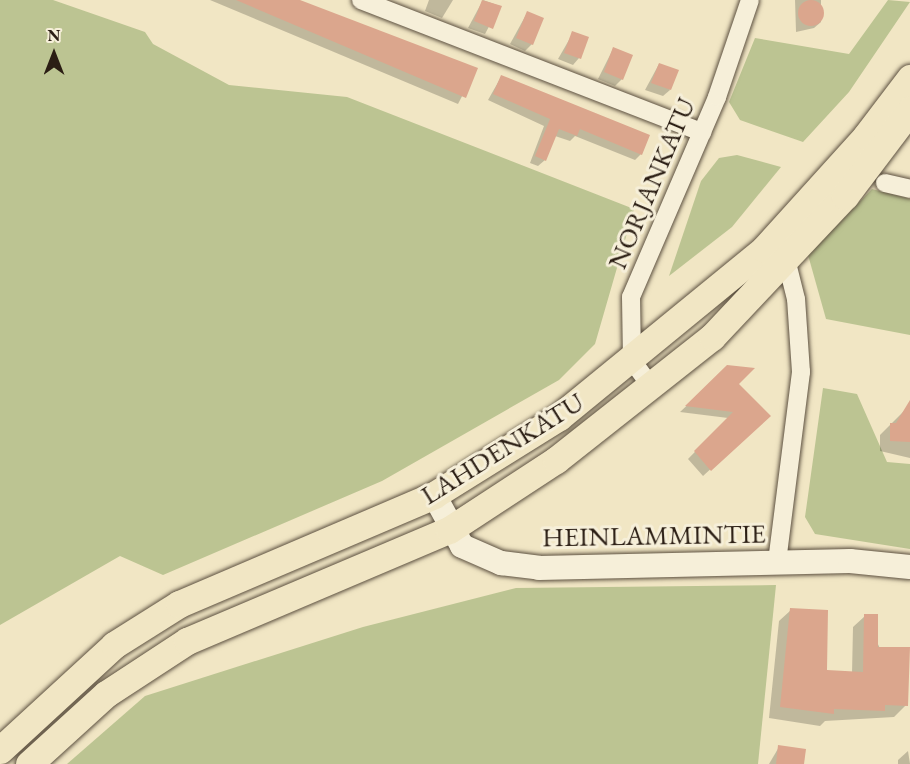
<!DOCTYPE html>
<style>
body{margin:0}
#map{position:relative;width:910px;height:764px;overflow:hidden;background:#f1e6c4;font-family:"EB Garamond",serif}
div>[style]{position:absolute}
.green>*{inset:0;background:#bcc492}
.shadow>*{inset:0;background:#0003}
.building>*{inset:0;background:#dba68d}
.round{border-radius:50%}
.roads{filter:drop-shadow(0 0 2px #5c5040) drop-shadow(0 0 2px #5c5040)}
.street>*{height:18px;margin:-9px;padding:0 9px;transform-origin:9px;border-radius:9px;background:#f6efd9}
.secondary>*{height:24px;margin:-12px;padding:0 12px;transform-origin:12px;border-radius:12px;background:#f6efd9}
.primary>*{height:27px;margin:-13.5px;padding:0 13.5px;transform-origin:13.5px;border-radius:13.5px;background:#f1e6c4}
span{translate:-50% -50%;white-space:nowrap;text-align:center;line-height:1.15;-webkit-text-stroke:6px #f6efd9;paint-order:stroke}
.street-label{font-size:27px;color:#2b1e14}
.north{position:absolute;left:24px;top:24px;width:60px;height:60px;-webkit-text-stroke:4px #f6efd9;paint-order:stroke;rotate:0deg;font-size:16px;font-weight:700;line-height:24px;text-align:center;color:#2b1e14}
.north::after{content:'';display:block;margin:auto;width:21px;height:27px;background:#2b1e14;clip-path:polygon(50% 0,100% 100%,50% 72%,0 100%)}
</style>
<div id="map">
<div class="green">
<div style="clip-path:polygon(0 0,53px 0,145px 32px,153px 44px,229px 85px,347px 97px,634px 209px,595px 344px,559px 380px,382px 481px,163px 575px,120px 556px,0 625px)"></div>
<div style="clip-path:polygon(888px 0,910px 2px,849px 92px,803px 142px,740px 120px,729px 102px,755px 38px,849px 54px)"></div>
<div style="clip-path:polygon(737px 155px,781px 167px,732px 227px,669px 276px,701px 181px,719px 158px)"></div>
<div style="clip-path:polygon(872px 189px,910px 199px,910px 335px,826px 319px,808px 255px)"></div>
<div style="clip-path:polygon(823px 388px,857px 394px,887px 462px,910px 464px,910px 549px,815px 534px,805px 517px)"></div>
<div style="clip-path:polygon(776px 585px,758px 764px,67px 764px,145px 696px,363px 627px,516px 588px)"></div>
</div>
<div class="shadow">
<div style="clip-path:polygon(210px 0,296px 0,476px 69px,458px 104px)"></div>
<div style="clip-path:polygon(429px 0,453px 0,442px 18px,425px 11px)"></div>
<div style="clip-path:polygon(483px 0,500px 6px,485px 34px,468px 28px)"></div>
<div style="clip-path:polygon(795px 0,821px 0,821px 22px,814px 28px,796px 32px)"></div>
<div style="clip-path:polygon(527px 13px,532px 44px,525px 51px,510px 44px)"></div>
<div style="clip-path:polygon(573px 33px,579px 58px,573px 65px,558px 59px)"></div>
<div style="clip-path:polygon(613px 49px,622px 79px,615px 86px,598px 79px)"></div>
<div style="clip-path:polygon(659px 64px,670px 90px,663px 96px,645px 90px)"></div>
<div style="clip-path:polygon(501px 77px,641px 154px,635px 160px,575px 136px,570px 141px,555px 136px,545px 160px,538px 166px,530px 163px,544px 126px,488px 100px)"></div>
<div style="clip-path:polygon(728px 367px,762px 422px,703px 476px,688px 459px,728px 418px,680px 412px)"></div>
<div style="clip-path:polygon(904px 411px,910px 414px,910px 458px,880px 451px,880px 435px)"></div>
<div style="clip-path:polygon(791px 610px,826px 672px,852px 673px,853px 627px,865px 616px,906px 705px,894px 717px,825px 721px,820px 726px,769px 718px,779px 621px)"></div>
<div style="clip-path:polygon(779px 747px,803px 764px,769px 764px)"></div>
<div style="clip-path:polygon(908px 751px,910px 764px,898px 764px,898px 760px)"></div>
</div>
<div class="building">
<div class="round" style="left:798px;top:0;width:26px;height:26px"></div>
<div style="clip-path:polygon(236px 0,300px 0,478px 68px,466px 98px)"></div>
<div style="clip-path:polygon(482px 0,502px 6px,493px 29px,474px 21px)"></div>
<div style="clip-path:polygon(527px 11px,544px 18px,533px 45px,516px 38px)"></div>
<div style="clip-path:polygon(572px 31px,589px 37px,581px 59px,564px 53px)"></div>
<div style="clip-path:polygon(613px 47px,633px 55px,623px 80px,604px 72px)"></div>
<div style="clip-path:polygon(659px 63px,679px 70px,671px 90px,651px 83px)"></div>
<div style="clip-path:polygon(501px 75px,650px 135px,642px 155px,580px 129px,577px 136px,559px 129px,546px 161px,535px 156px,550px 119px,493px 94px)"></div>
<div style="clip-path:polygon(727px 365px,755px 368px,739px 384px,771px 416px,711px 471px,694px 451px,733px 412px,685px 406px)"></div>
<div style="clip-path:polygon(910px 400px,910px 442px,890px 441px,890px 423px,896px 423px)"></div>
<div style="clip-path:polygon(790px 608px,828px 610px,827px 670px,863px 672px,864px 614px,878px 614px,878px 647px,910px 647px,908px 706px,885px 705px,885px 711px,834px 709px,834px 714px,780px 707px)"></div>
<div style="clip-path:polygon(778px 745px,806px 749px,804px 764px,776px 764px)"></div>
</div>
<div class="roads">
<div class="street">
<div style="left:361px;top:0;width:366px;rotate:21.2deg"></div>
<div style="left:885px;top:183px;width:26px;rotate:13deg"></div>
<div style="left:650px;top:385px;width:31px;rotate:-126deg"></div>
<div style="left:632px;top:360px;width:63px;rotate:-90.9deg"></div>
<div style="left:631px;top:297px;width:218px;rotate:-66.7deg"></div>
<div style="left:717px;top:97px;width:102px;rotate:-71.2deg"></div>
<div style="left:777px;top:562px;width:192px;rotate:-82.8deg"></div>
<div style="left:801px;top:372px;width:73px;rotate:-93.9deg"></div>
<div style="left:796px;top:299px;width:37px;rotate:-104deg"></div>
</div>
<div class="secondary">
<div style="left:434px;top:495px;width:58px;rotate:61.2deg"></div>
<div style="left:462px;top:546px;width:43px;rotate:23.6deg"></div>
<div style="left:501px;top:563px;width:38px;rotate:7deg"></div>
<div style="left:539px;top:568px;width:311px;rotate:-1.3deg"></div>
<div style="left:850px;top:561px;width:60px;rotate:5.7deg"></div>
</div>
<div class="primary">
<div style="left:0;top:750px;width:155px;rotate:-42.6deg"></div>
<div style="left:114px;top:645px;width:77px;rotate:-32.2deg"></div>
<div style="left:179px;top:604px;width:277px;rotate:-23.1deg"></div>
<div style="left:434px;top:495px;width:147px;rotate:-32deg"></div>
<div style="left:559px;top:417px;width:265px;rotate:-39.3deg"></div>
<div style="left:764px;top:249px;width:152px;rotate:-47.9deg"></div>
<div style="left:866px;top:136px;width:73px;rotate:-52.8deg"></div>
<div style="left:29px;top:764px;width:104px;rotate:-42.3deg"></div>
<div style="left:106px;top:694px;width:97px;rotate:-33.2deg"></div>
<div style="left:187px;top:641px;width:285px;rotate:-23deg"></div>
<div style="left:449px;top:530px;width:128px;rotate:-33.2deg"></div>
<div style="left:556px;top:460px;width:199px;rotate:-38.3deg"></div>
<div style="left:712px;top:337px;width:194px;rotate:-46.7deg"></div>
<div style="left:845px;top:196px;width:108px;rotate:-52.9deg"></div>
</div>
</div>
<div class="street-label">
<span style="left:651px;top:183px;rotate:-67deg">NORJANKATU</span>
<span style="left:502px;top:448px;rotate:-32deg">LAHDENKATU</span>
<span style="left:654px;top:535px;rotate:-1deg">HEINLAMMINTIE</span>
</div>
<div class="north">N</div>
</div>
